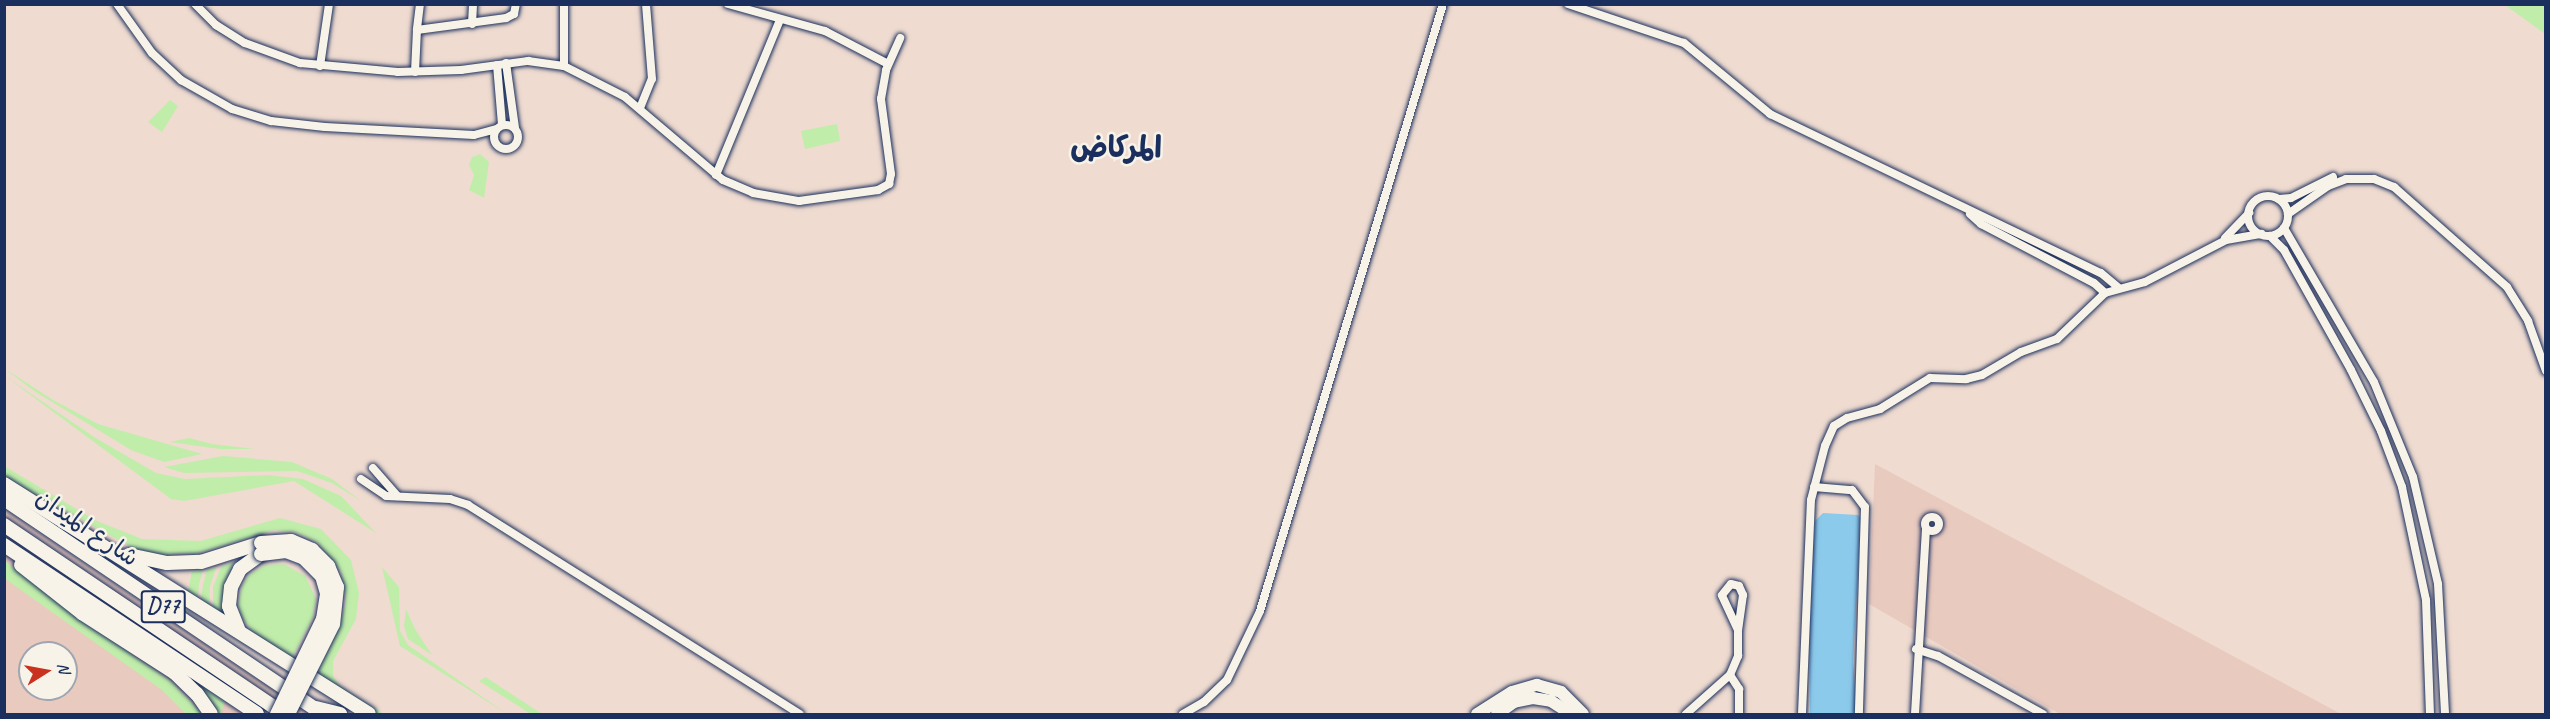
<!DOCTYPE html>
<meta charset="utf-8">
<style>
body{margin:0}
#map{position:relative;width:2550px;height:719px;overflow:hidden;background:#efdbd0;font-family:Caveat,"Playpen Sans Arabic",sans-serif}
div>[style]{position:absolute}
.built>*{inset:0;background:#e9cabf}
.green>*{inset:0;background:#c1edaa}
.water>*{inset:0;background:#8ccaec}
.roads{filter:drop-shadow(0 0 2px #1b2f5e) drop-shadow(0 0 2px #1b2f5e)}
.street>*{height:8px;margin:-4px;padding:0 4px;transform-origin:4px;border-radius:4px;background:#f7f3e8}
.street>.ring{margin:-4px;padding:0;box-sizing:content-box;background:none;border:8px solid #f7f3e8;border-radius:50%}
.secondary>*{height:12px;margin:-6px;padding:0 6px;transform-origin:6px;border-radius:6px;background:#f7f3e8}
.primary>*{height:14px;margin:-7px;padding:0 7px;transform-origin:7px;border-radius:7px;background:#f7f3e8}
.bridges{filter:drop-shadow(0 0 2px #1b2f5e) drop-shadow(0 0 2px #1b2f5e)}
.primary-bridge>*{height:14px;margin:-7px;padding:0 7px;transform-origin:7px;border-radius:7px;background:#f7f3e8}
span{translate:-50% -50%;white-space:nowrap;text-align:center;line-height:1.15;-webkit-text-stroke:5px #f7f3e8;paint-order:stroke}
.shield-label span{padding:2px 4px;background:#f7f3e8;border:2px solid;border-radius:4px;-webkit-text-stroke-width:0}
.shield-label{font-size:22px;color:#1b2f5e;font-weight:700}
.street-label{font-size:24px;color:#1b2f5e}
.district-label{font-size:30px;color:#1b2f5e;font-weight:700}
.frame{position:absolute;inset:0;border:6px solid #1b2f5e;pointer-events:none}
.north{position:absolute;left:18px;top:641px;width:60px;height:60px;box-sizing:border-box;background:#f7f3e8;border:2px solid #9fa5b1;border-radius:50%;rotate:79deg;font-size:16px;font-weight:700;line-height:24px;text-align:center;color:#1b2f5e}
.north::after{content:'';display:block;margin:auto;width:21px;height:27px;background:#c8321e;clip-path:polygon(50% 0,100% 100%,50% 72%,0 100%)}
</style>
<div id="map">
<div class="built">
<div style="clip-path:polygon(1875px 464px,2341px 714px,2060px 714px,1869px 604px)"></div>
<div style="clip-path:polygon(evenodd,4px 509px,249px 674px,310px 714px,5px 714px,4px 509px,30px 653px,66px 653px,66px 689px,30px 689px,30px 653px)"></div>
</div>
<div class="green">
<div style="clip-path:polygon(2505px 5px,2545px 5px,2545px 34px,2537px 28px)"></div>
<div style="clip-path:polygon(170px 100px,178px 106px,162px 132px,148px 122px)"></div>
<div style="clip-path:polygon(837px 124px,840px 141px,805px 149px,801px 131px)"></div>
<div style="clip-path:polygon(480px 154px,489px 162px,484px 198px,469px 190px,474px 175px,469px 165px,472px 157px)"></div>
<div style="clip-path:polygon(4px 368px,53px 400px,98px 424px,202px 454px,164px 462px,131px 450px,34px 391px)"></div>
<div style="clip-path:polygon(5px 376px,94px 437px,156px 473px,185px 479px,268px 475px,303px 479px,341px 496px,376px 533px,294px 481px,184px 501px,171px 499px)"></div>
<div style="clip-path:polygon(189px 438px,212px 444px,255px 449px,220px 449px,170px 442px)"></div>
<div style="clip-path:polygon(223px 456px,292px 462px,332px 479px,361px 501px,332px 483px,297px 471px,184px 473px,164px 467px)"></div>
<div style="clip-path:polygon(4px 466px,97px 521px,142px 539px,201px 541px,280px 518px,321px 529px,351px 560px,359px 593px,356px 619px,333px 661px,333px 676px,341px 687px,384px 714px,376px 714px,316px 677px,340px 624px,346px 602px,341px 572px,318px 543px,298px 533px,275px 530px,199px 553px,164px 555px,135px 549px,18px 485px,5px 476px)"></div>
<div style="clip-path:polygon(4px 560px,78px 618px,172px 682px,202px 714px,186px 714px,162px 690px,11px 583px,5px 578px)"></div>
<div style="clip-path:polygon(234px 562px,223px 587px,223px 615px,213px 608px,213px 587px,221px 567px)"></div>
<div style="clip-path:polygon(284px 564px,305px 576px,316px 598px,313px 617px,292px 658px,252px 632px,241px 616px,238px 604px,242px 586px,249px 575px,265px 565px)"></div>
<div style="clip-path:polygon(382px 567px,399px 587px,400px 631px,408px 645px,507px 714px,400px 646px)"></div>
<div style="clip-path:polygon(216px 568px,210px 586px,209px 606px,201px 600px,203px 585px,207px 569px)"></div>
<div style="clip-path:polygon(203px 570px,199px 584px,198px 598px,188px 591px,192px 571px)"></div>
<div style="clip-path:polygon(406px 609px,415px 629px,432px 655px,408px 639px,404px 626px)"></div>
<div style="clip-path:polygon(486px 677px,487px 678px,542px 714px,531px 714px,479px 681px)"></div>
<div style="clip-path:polygon(192px 679px,225px 701px,221px 714px,217px 714px)"></div>
</div>
<div class="water">
<div style="clip-path:polygon(1823px 513px,1858px 515px,1861px 518px,1853px 662px,1857px 714px,1810px 714px,1809px 605px,1815px 521px)"></div>
</div>
<div class="roads">
<div class="street">
<div style="left:117px;top:4px;width:60px;rotate:54.5deg"></div>
<div style="left:152px;top:53px;width:40px;rotate:43deg"></div>
<div style="left:181px;top:80px;width:59px;rotate:29.6deg"></div>
<div style="left:232px;top:109px;width:41px;rotate:17.1deg"></div>
<div style="left:271px;top:121px;width:54px;rotate:6.3deg"></div>
<div style="left:325px;top:127px;width:149px;rotate:3.1deg"></div>
<div style="left:474px;top:135px;width:23px;rotate:-15deg"></div>
<div style="left:195px;top:4px;width:30px;rotate:45deg"></div>
<div style="left:216px;top:25px;width:34px;rotate:32deg"></div>
<div style="left:245px;top:43px;width:59px;rotate:20deg"></div>
<div style="left:300px;top:63px;width:98px;rotate:5.2deg"></div>
<div style="left:398px;top:72px;width:63px;rotate:-1.8deg"></div>
<div style="left:461px;top:70px;width:68px;rotate:-7.7deg"></div>
<div style="left:528px;top:61px;width:36px;rotate:8deg"></div>
<div style="left:564px;top:66px;width:68px;rotate:26.9deg"></div>
<div style="left:625px;top:97px;width:128px;rotate:40.3deg"></div>
<div style="left:723px;top:180px;width:33px;rotate:23deg"></div>
<div style="left:753px;top:193px;width:47px;rotate:9.9deg"></div>
<div style="left:799px;top:201px;width:80px;rotate:-7.9deg"></div>
<div style="left:878px;top:190px;width:13px;rotate:-29deg"></div>
<div style="left:889px;top:184px;width:10px;rotate:-79deg"></div>
<div style="left:891px;top:174px;width:76px;rotate:-97.6deg"></div>
<div style="left:881px;top:99px;width:29px;rotate:-80deg"></div>
<div style="left:886px;top:70px;width:35px;rotate:-66deg"></div>
<div style="left:420px;top:4px;width:26px;rotate:97deg"></div>
<div style="left:417px;top:30px;width:90px;rotate:-7.7deg"></div>
<div style="left:506px;top:18px;width:9px;rotate:-27deg"></div>
<div style="left:514px;top:14px;width:10px;rotate:-79deg"></div>
<div style="left:564px;top:4px;width:62px;rotate:90deg"></div>
<div style="left:728px;top:4px;width:101px;rotate:15.6deg"></div>
<div style="left:825px;top:31px;width:71px;rotate:27.6deg"></div>
<div style="left:1568px;top:4px;width:122px;rotate:18.6deg"></div>
<div style="left:1684px;top:43px;width:112px;rotate:39.5deg"></div>
<div style="left:1770px;top:114px;width:367px;rotate:25.7deg"></div>
<div style="left:2101px;top:273px;width:23px;rotate:40deg"></div>
<div style="left:472px;top:24px;width:20px;rotate:-87deg"></div>
<div style="left:506px;top:63px;width:66px;rotate:82.1deg"></div>
<div style="left:497px;top:65px;width:60px;rotate:85.2deg"></div>
<div style="left:320px;top:66px;width:63px;rotate:-81.7deg"></div>
<div style="left:415px;top:72px;width:42px;rotate:-87.3deg"></div>
<div style="left:640px;top:108px;width:31px;rotate:-68deg"></div>
<div style="left:652px;top:79px;width:75px;rotate:-94.6deg"></div>
<div class="ring" style="left:494px;top:125px;width:16px;height:16px"></div>
<div style="left:716px;top:175px;width:168px;rotate:-67.6deg"></div>
<div class="ring" style="left:2248px;top:196px;width:32px;height:32px"></div>
<div style="left:2279px;top:199px;width:12px;rotate:-5deg"></div>
<div style="left:2291px;top:198px;width:47px;rotate:-26.6deg"></div>
<div style="left:1970px;top:214px;width:15px;rotate:42deg"></div>
<div style="left:1981px;top:224px;width:127px;rotate:27.6deg"></div>
<div style="left:2094px;top:283px;width:15px;rotate:42deg"></div>
<div style="left:2288px;top:214px;width:49px;rotate:-35deg"></div>
<div style="left:2328px;top:186px;width:19px;rotate:-21deg"></div>
<div style="left:2346px;top:179px;width:28px"></div>
<div style="left:2374px;top:179px;width:22px;rotate:22deg"></div>
<div style="left:2394px;top:187px;width:151px;rotate:41.5deg"></div>
<div style="left:2507px;top:287px;width:40px;rotate:58deg"></div>
<div style="left:2528px;top:321px;width:53px;rotate:70.2deg"></div>
<div style="left:2284px;top:228px;width:178px;rotate:59.7deg"></div>
<div style="left:2374px;top:382px;width:103px;rotate:67.7deg"></div>
<div style="left:2413px;top:477px;width:110px;rotate:76.8deg"></div>
<div style="left:2438px;top:584px;width:130px;rotate:86.9deg"></div>
<div style="left:2270px;top:236px;width:20px;rotate:45deg"></div>
<div style="left:2284px;top:250px;width:137px;rotate:60.8deg"></div>
<div style="left:2351px;top:370px;width:68px;rotate:63.8deg"></div>
<div style="left:2381px;top:431px;width:60px;rotate:69.4deg"></div>
<div style="left:2402px;top:487px;width:116px;rotate:78deg"></div>
<div style="left:2426px;top:600px;width:114px;rotate:88deg"></div>
<div style="left:2225px;top:238px;width:35px;rotate:-46deg"></div>
<div style="left:373px;top:468px;width:37px;rotate:49deg"></div>
<div style="left:361px;top:479px;width:30px;rotate:34deg"></div>
<div style="left:386px;top:496px;width:64px;rotate:2.7deg"></div>
<div style="left:450px;top:499px;width:19px;rotate:18deg"></div>
<div style="left:468px;top:505px;width:392px;rotate:32.2deg"></div>
<div style="left:1814px;top:487px;width:38px;rotate:5deg"></div>
<div style="left:1852px;top:490px;width:21px;rotate:53deg"></div>
<div style="left:1865px;top:507px;width:207px;rotate:91.7deg"></div>
<div class="ring" style="left:1925px;top:517px;width:6px;height:6px"></div>
<div style="left:1731px;top:584px;width:8px;rotate:14deg"></div>
<div style="left:1739px;top:586px;width:10px;rotate:66deg"></div>
<div style="left:1743px;top:595px;width:35px;rotate:98deg"></div>
<div style="left:1738px;top:630px;width:38px;rotate:-115deg"></div>
<div style="left:1722px;top:595px;width:14px;rotate:-51deg"></div>
<div style="left:1916px;top:649px;width:23px;rotate:18deg"></div>
<div style="left:1938px;top:656px;width:120px;rotate:28.9deg"></div>
<div style="left:1730px;top:675px;width:17px;rotate:57deg"></div>
<div style="left:1739px;top:689px;width:25px;rotate:90deg"></div>
<div style="left:1183px;top:714px;width:24px;rotate:-30deg"></div>
<div style="left:1204px;top:702px;width:32px;rotate:-44deg"></div>
<div style="left:1227px;top:680px;width:76px;rotate:-64.4deg"></div>
<div style="left:1260px;top:611px;width:634px;rotate:-73.22deg"></div>
<div style="left:1686px;top:714px;width:59px;rotate:-41.6deg"></div>
<div style="left:1730px;top:675px;width:21px;rotate:-67deg"></div>
<div style="left:1738px;top:656px;width:26px;rotate:-90deg"></div>
<div style="left:1802px;top:714px;width:214px;rotate:-87.6deg"></div>
<div style="left:1811px;top:500px;width:56px;rotate:-75.5deg"></div>
<div style="left:1825px;top:446px;width:22px;rotate:-66deg"></div>
<div style="left:1834px;top:426px;width:15px;rotate:-32deg"></div>
<div style="left:1847px;top:418px;width:34px;rotate:-15deg"></div>
<div style="left:1880px;top:409px;width:59px;rotate:-31.8deg"></div>
<div style="left:1930px;top:378px;width:36px;rotate:2deg"></div>
<div style="left:1966px;top:379px;width:16px;rotate:-14deg"></div>
<div style="left:1982px;top:375px;width:45px;rotate:-30.5deg"></div>
<div style="left:2021px;top:352px;width:38px;rotate:-20deg"></div>
<div style="left:2057px;top:339px;width:66px;rotate:-43.8deg"></div>
<div style="left:2105px;top:293px;width:41px;rotate:-15.4deg"></div>
<div style="left:2145px;top:282px;width:91px;rotate:-27.4deg"></div>
<div style="left:2226px;top:240px;width:36px;rotate:-10deg"></div>
<div style="left:1915px;top:714px;width:185px;rotate:-86.6deg"></div>
</div>
<div class="secondary">
<div style="left:1477px;top:714px;width:41px;rotate:-32.2deg"></div>
<div style="left:1512px;top:692px;width:26px;rotate:-16deg"></div>
<div style="left:1537px;top:685px;width:25px;rotate:16deg"></div>
<div style="left:1561px;top:692px;width:31px;rotate:45deg"></div>
<div style="left:1497px;top:714px;width:21px;rotate:-35deg"></div>
<div style="left:1514px;top:702px;width:19px;rotate:-12deg"></div>
<div style="left:1533px;top:698px;width:18px;rotate:9deg"></div>
<div style="left:1551px;top:701px;width:24px;rotate:33deg"></div>
</div>
<div class="primary">
<div style="left:4px;top:484px;width:431px;rotate:32.2deg"></div>
<div style="left:4px;top:499px;width:385px;rotate:34deg"></div>
<div style="left:4px;top:525px;width:338px;rotate:34deg"></div>
<div style="left:4px;top:545px;width:304px;rotate:33.7deg"></div>
<div style="left:129px;top:555px;width:39px;rotate:12deg"></div>
<div style="left:167px;top:563px;width:34px;rotate:-2deg"></div>
<div style="left:201px;top:562px;width:63px;rotate:-17.6deg"></div>
<div style="left:21px;top:565px;width:78px;rotate:38.2deg"></div>
<div style="left:82px;top:613px;width:111px;rotate:32.8deg"></div>
<div style="left:175px;top:673px;width:30px;rotate:44deg"></div>
<div style="left:197px;top:694px;width:24px;rotate:55deg"></div>
<div style="left:239px;top:631px;width:27px;rotate:-112deg"></div>
<div style="left:229px;top:606px;width:19px;rotate:-84deg"></div>
<div style="left:231px;top:587px;width:20px;rotate:-63deg"></div>
<div style="left:240px;top:569px;width:26px;rotate:-36deg"></div>
<div style="left:316px;top:708px;width:25px;rotate:14deg"></div>
</div>
</div>
<div class="bridges">
<div class="primary-bridge">
<div style="left:261px;top:543px;width:30px;rotate:-4deg"></div>
<div style="left:291px;top:541px;width:23px;rotate:23deg"></div>
<div style="left:312px;top:550px;width:23px;rotate:45deg"></div>
<div style="left:328px;top:566px;width:23px;rotate:67deg"></div>
<div style="left:337px;top:587px;width:37px;rotate:96deg"></div>
<div style="left:333px;top:624px;width:101px;rotate:116.6deg"></div>
<div style="left:261px;top:554px;width:25px;rotate:-7deg"></div>
<div style="left:286px;top:551px;width:19px;rotate:21deg"></div>
<div style="left:304px;top:558px;width:25px;rotate:45deg"></div>
<div style="left:322px;top:576px;width:19px;rotate:74deg"></div>
<div style="left:327px;top:594px;width:25px;rotate:99deg"></div>
<div style="left:323px;top:619px;width:106px;rotate:115.8deg"></div>
</div>
</div>
<div class="shield-label">
<span style="left:163px;top:607px">D77</span>
</div>
<div class="street-label">
<span style="left:87px;top:528px;rotate:34deg">شارع الميدان</span>
</div>
<div class="district-label">
<span style="left:1116px;top:147px">المركاض</span>
</div>
<div class="frame"></div>
<div class="north">N</div>
</div>
